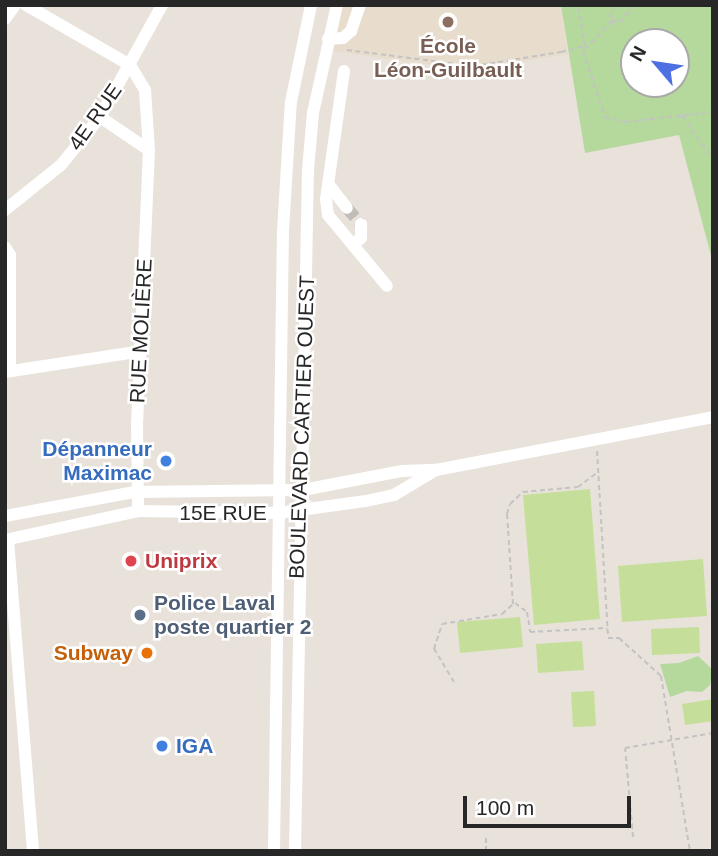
<!DOCTYPE html>
<meta charset="utf-8">
<style>
body{margin:0}
#map{position:relative;width:718px;height:856px;overflow:hidden;background:#e8e2db;font-family:Helvetica,sans-serif}
div>[style]{position:absolute}
.education>*{inset:0;background:#e8ddcc}
.green>*{inset:0;background:#b5d99d}
.pitch>*{inset:0;background:#c5df9a}
.minor-tunnel>*{height:12px;margin-top:-6px;transform-origin:0;background:repeating-linear-gradient(90deg,#c1bdb7 0 12px,transparent 0 18px)}
.path>*{height:2px;margin-top:-1px;transform-origin:0;background:repeating-linear-gradient(90deg,#c3c3c3 0 5px,transparent 0 8.5px)}
.minor>*{height:12px;margin:-6px;padding:0 6px;transform-origin:6px;border-radius:6px;background:#fff}
.dots>*{width:19px;height:19px;translate:-50% -50%;box-sizing:border-box;border:4px solid #fff;border-radius:50%}
span{translate:-50% -50%;white-space:nowrap;text-align:center;line-height:1.15;-webkit-text-stroke:5px #fff;paint-order:stroke}
.education-label{font-size:21px;color:#785e54;font-weight:700}
.street-label{font-size:21px;color:#272727}
.shop-label{font-size:21px;color:#366cbe;font-weight:700}
.right{translate:-100% -50%;text-align:right}
.left{translate:0 -50%;text-align:left}
.health-label{font-size:21px;color:#be3a42;font-weight:700}
.service-label{font-size:21px;color:#4e5e75;font-weight:700}
.food-label{font-size:21px;color:#c56008;font-weight:700}
.frame{position:absolute;inset:0;border:7px solid #272727;pointer-events:none}
.north{position:absolute;left:620px;top:28px;width:70px;height:70px;box-sizing:border-box;background:#fff;border:2px solid #a9a9a9;border-radius:50%;rotate:299deg;font-size:19px;font-weight:700;line-height:28px;text-align:center;color:#272727}
.north::after{content:'';display:block;margin:auto;width:24px;height:32px;background:#4d71e2;clip-path:polygon(50% 0,100% 100%,50% 72%,0 100%)}
.scale{position:absolute;left:463px;top:796px;width:168px;height:32px;box-sizing:border-box;border:4px solid #272727;border-top:0;padding-left:9px;font-size:21px;line-height:24px;white-space:nowrap;color:#272727;-webkit-text-stroke:5px #fff;paint-order:stroke}
</style>
<div id="map">
<div class="education">
<div style="clip-path:polygon(337px 5px,561px 5px,568px 54px,472px 70px,324px 50px)"></div>
</div>
<div class="green">
<div style="clip-path:polygon(evenodd,561px 5px,713px 5px,713px 263px,679px 135px,585px 153px,561px 5px,634px 42px,676px 42px,676px 84px,634px 84px,634px 42px)"></div>
<div style="clip-path:polygon(698px 656px,713px 670px,710px 685px,702px 692px,687px 691px,670px 697px,660px 664px,679px 663px)"></div>
</div>
<div class="pitch">
<div style="clip-path:polygon(590px 489px,600px 619px,534px 625px,523px 495px)"></div>
<div style="clip-path:polygon(703px 559px,707px 616px,622px 622px,618px 566px)"></div>
<div style="clip-path:polygon(520px 617px,523px 647px,460px 653px,457px 622px)"></div>
<div style="clip-path:polygon(699px 627px,700px 653px,652px 655px,651px 629px)"></div>
<div style="clip-path:polygon(582px 641px,584px 670px,538px 673px,536px 644px)"></div>
<div style="clip-path:polygon(594px 691px,596px 726px,573px 727px,571px 692px)"></div>
<div style="clip-path:polygon(713px 699px,713px 721px,685px 725px,682px 704px)"></div>
</div>
<div class="minor-tunnel">
<div style="left:347px;top:208px;width:21px;rotate:49deg"></div>
</div>
<div class="path">
<div style="left:616px;top:5px;width:10px;rotate:119deg"></div>
<div style="left:611px;top:14px;width:7px;rotate:82deg"></div>
<div style="left:612px;top:21px;width:8px;rotate:7deg"></div>
<div style="left:620px;top:22px;width:23px;rotate:-49deg"></div>
<div style="left:612px;top:21px;width:42px;rotate:134deg"></div>
<div style="left:583px;top:51px;width:70px;rotate:71.6deg"></div>
<div style="left:605px;top:117px;width:21px;rotate:14deg"></div>
<div style="left:625px;top:122px;width:89px;rotate:-6.5deg"></div>
<div style="left:347px;top:50px;width:127px;rotate:7.2deg"></div>
<div style="left:473px;top:66px;width:89px;rotate:-9deg"></div>
<div style="left:561px;top:52px;width:25px;rotate:-14deg"></div>
<div style="left:585px;top:46px;width:42px;rotate:-99.7deg"></div>
<div style="left:682px;top:116px;width:53px;rotate:54.2deg"></div>
<div style="left:597px;top:451px;width:187px;rotate:86.6deg"></div>
<div style="left:608px;top:638px;width:11px"></div>
<div style="left:619px;top:638px;width:57px;rotate:42.1deg"></div>
<div style="left:661px;top:676px;width:177px;rotate:80.6deg"></div>
<div style="left:515px;top:603px;width:15px;rotate:37deg"></div>
<div style="left:527px;top:612px;width:20px;rotate:81deg"></div>
<div style="left:530px;top:632px;width:77px;rotate:-3deg"></div>
<div style="left:454px;top:682px;width:39px;rotate:-121deg"></div>
<div style="left:434px;top:649px;width:26px;rotate:-72deg"></div>
<div style="left:442px;top:624px;width:61px;rotate:-9.5deg"></div>
<div style="left:502px;top:614px;width:15px;rotate:-42deg"></div>
<div style="left:513px;top:604px;width:90px;rotate:-93.8deg"></div>
<div style="left:507px;top:514px;width:10px;rotate:-73deg"></div>
<div style="left:510px;top:504px;width:18px;rotate:-43deg"></div>
<div style="left:523px;top:492px;width:55px;rotate:-5.2deg"></div>
<div style="left:578px;top:487px;width:25px;rotate:-37deg"></div>
<div style="left:633px;top:837px;width:89px;rotate:-95.1deg"></div>
<div style="left:625px;top:748px;width:89px;rotate:-9.7deg"></div>
<div style="left:486px;top:838px;width:13px;rotate:90deg"></div>
</div>
<div class="minor">
<div style="left:26px;top:5px;width:120px;rotate:30deg"></div>
<div style="left:130px;top:65px;width:29px;rotate:59deg"></div>
<div style="left:145px;top:90px;width:60px;rotate:86.2deg"></div>
<div style="left:149px;top:150px;width:273px;rotate:92.5deg"></div>
<div style="left:137px;top:423px;width:88px;rotate:89.3deg"></div>
<div style="left:5px;top:19px;width:17px;rotate:-54deg"></div>
<div style="left:328px;top:39px;width:15px;rotate:-4deg"></div>
<div style="left:343px;top:38px;width:11px;rotate:-41deg"></div>
<div style="left:351px;top:31px;width:28px;rotate:-71deg"></div>
<div style="left:344px;top:71px;width:129px;rotate:98deg"></div>
<div style="left:326px;top:199px;width:16px;rotate:83deg"></div>
<div style="left:328px;top:215px;width:92px;rotate:50.3deg"></div>
<div style="left:100px;top:117px;width:59px;rotate:34deg"></div>
<div style="left:329px;top:185px;width:29px;rotate:52deg"></div>
<div style="left:5px;top:210px;width:72px;rotate:-38.8deg"></div>
<div style="left:61px;top:165px;width:62px;rotate:-50.9deg"></div>
<div style="left:100px;top:117px;width:128px;rotate:-61deg"></div>
<div style="left:354px;top:244px;width:9px;rotate:-41deg"></div>
<div style="left:361px;top:238px;width:14px;rotate:-90deg"></div>
<div style="left:5px;top:247px;width:9px;rotate:58deg"></div>
<div style="left:10px;top:255px;width:116px;rotate:90deg"></div>
<div style="left:5px;top:372px;width:139px;rotate:-8.7deg"></div>
<div style="left:5px;top:516px;width:132px;rotate:-10.5deg"></div>
<div style="left:135px;top:492px;width:168px;rotate:-0.7deg"></div>
<div style="left:303px;top:490px;width:101px;rotate:-10.9deg"></div>
<div style="left:402px;top:471px;width:34px;rotate:-2deg"></div>
<div style="left:436px;top:470px;width:282px;rotate:-10.8deg"></div>
<div style="left:5px;top:540px;width:136px;rotate:-12.3deg"></div>
<div style="left:138px;top:511px;width:140px;rotate:0.8deg"></div>
<div style="left:278px;top:513px;width:89px;rotate:-7.8deg"></div>
<div style="left:366px;top:501px;width:29px;rotate:-12deg"></div>
<div style="left:394px;top:495px;width:49px;rotate:-30.8deg"></div>
<div style="left:8px;top:540px;width:312px;rotate:85.4deg"></div>
<div style="left:274px;top:851px;width:620px;rotate:-89.17deg"></div>
<div style="left:283px;top:231px;width:129px;rotate:-86.5deg"></div>
<div style="left:291px;top:102px;width:99px;rotate:-78.3deg"></div>
<div style="left:295px;top:851px;width:681px;rotate:-88.91deg"></div>
<div style="left:308px;top:170px;width:57px;rotate:-85deg"></div>
<div style="left:313px;top:113px;width:111px;rotate:-77.5deg"></div>
</div>
<div class="dots">
<div style="left:448px;top:22px;background:#8d6e63"></div>
<div style="left:166px;top:461px;background:#3f7fe0"></div>
<div style="left:131px;top:561px;background:#e0444e"></div>
<div style="left:140px;top:615px;background:#5c6f8a"></div>
<div style="left:147px;top:653px;background:#e8710a"></div>
<div style="left:162px;top:746px;background:#3f7fe0"></div>
</div>
<div class="education-label">
<span style="left:448px;top:58px">École<br>Léon-Guilbault</span>
</div>
<div class="street-label">
<span style="left:95px;top:117px;rotate:-55deg">4E RUE</span>
<span style="left:141px;top:331px;rotate:-87deg">RUE MOLIÈRE</span>
<span style="left:302px;top:427px;rotate:-88deg">BOULEVARD CARTIER OUEST</span>
<span style="left:223px;top:513px">15E RUE</span>
</div>
<div class="shop-label">
<span class="right" style="left:152px;top:461px">Dépanneur<br>Maximac</span>
<span class="left" style="left:176px;top:746px">IGA</span>
</div>
<div class="health-label">
<span class="left" style="left:145px;top:561px">Uniprix</span>
</div>
<div class="service-label">
<span class="left" style="left:154px;top:615px">Police Laval<br>poste quartier 2</span>
</div>
<div class="food-label">
<span class="right" style="left:133px;top:653px">Subway</span>
</div>
<div class="frame"></div>
<div class="north">N</div>
<div class="scale">100 m</div>
</div>
